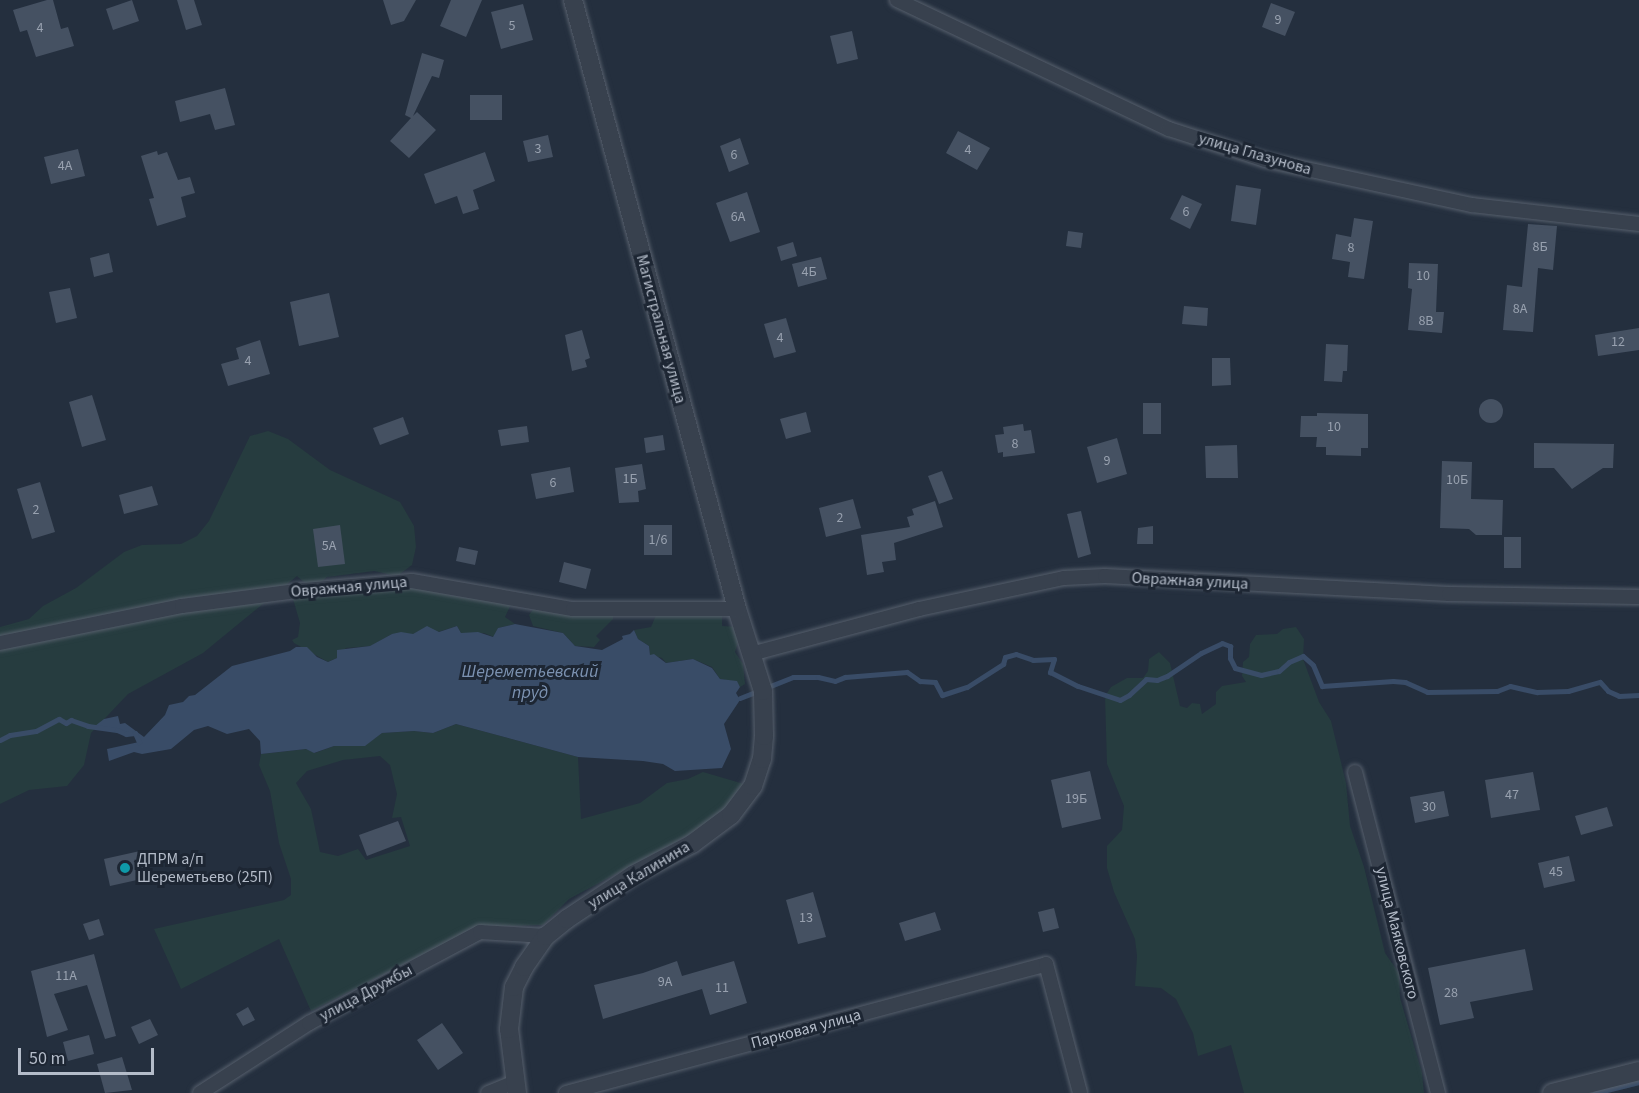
<!DOCTYPE html>
<meta charset="utf-8">
<style>
body{margin:0}
#map{position:relative;width:1639px;height:1093px;overflow:hidden;background:#242f3e;font-family:"Source Sans 3",sans-serif}
div>[style]{position:absolute}
.green>*{inset:0;background:#263c3f}
.water>*{inset:0;background:#394c67}
.stream>*{height:5px;margin:-2.5px;padding:0 2.5px;transform-origin:2.5px;border-radius:2.5px;background:#394c67}
.building>*{inset:0;background:#455162}
.round{border-radius:50%}
.roads{filter:drop-shadow(0 0 2px #565f6c) drop-shadow(0 0 2px #565f6c)}
.minor>*{height:14px;margin:-7px;padding:0 7px;transform-origin:7px;border-radius:7px;background:#38414e}
.tertiary>*{height:18px;margin:-9px;padding:0 9px;transform-origin:9px;border-radius:9px;background:#38414e}
.dots>*{width:16px;height:16px;translate:-50% -50%;box-sizing:border-box;border:3px solid #1d2633;border-radius:50%}
span{translate:-50% -50%;white-space:nowrap;text-align:center;line-height:1.15;-webkit-text-stroke:6px #1d2633;paint-order:stroke}
.number-label{font-size:14px;color:#98a1af}
.number-label span{-webkit-text-stroke-width:0}
.street-label{font-size:16px;color:#b4bcc9}
.poi-label{font-size:16px;color:#b4bcc9}
.left{translate:0 -50%;text-align:left}
.water-label{font-size:18px;color:#7c92b1;font-style:italic}
.scale{position:absolute;left:18px;top:1048px;width:136px;height:27px;box-sizing:border-box;border:3px solid #b4bcc9;border-top:0;padding-left:8px;font-size:18px;line-height:21px;white-space:nowrap;color:#b4bcc9;-webkit-text-stroke:4px #1d2633;paint-order:stroke}
</style>
<div id="map">
<div class="green">
<div style="clip-path:polygon(268px 431px,288px 439px,330px 470px,400px 502px,414px 526px,416px 547px,412px 565px,397px 576px,374px 571px,327px 577px,312px 589px,297px 576px,203px 653px,128px 694px,91px 733px,84px 765px,67px 786px,29px 790px,0 804px,0 627px,29px 619px,43px 606px,76px 588px,124px 552px,142px 545px,181px 544px,197px 536px,209px 521px,250px 436px)"></div>
<div style="clip-path:polygon(411px 586px,511px 604px,505px 617px,515px 624px,498px 628px,494px 637px,484px 633px,461px 633px,457px 626px,438px 632px,422px 630px,413px 634px,392px 634px,371px 646px,346px 648px,337px 658px,328px 662px,294px 643px,292px 640px,298px 637px,300px 623px,293px 599px)"></div>
<div style="clip-path:polygon(535px 607px,613px 614px,613px 619px,596px 636px,600px 640px,594px 647px,575px 646px,563px 633px,533px 626px,529px 615px)"></div>
<div style="clip-path:polygon(657px 613px,722px 613px,722px 626px,738px 627px,739px 640px,735px 652px,743px 664px,745px 684px,740px 687px,737px 682px,720px 679px,712px 667px,693px 659px,666px 663px,662px 658px,650px 655px,649px 646px,638px 639px,634px 630px,651px 627px)"></div>
<div style="clip-path:polygon(1296px 627px,1304px 639px,1303px 659px,1319px 702px,1331px 721px,1346px 783px,1350px 826px,1364px 867px,1385px 953px,1399px 973px,1400px 998px,1422px 1073px,1424px 1093px,1244px 1093px,1231px 1045px,1198px 1056px,1193px 1033px,1176px 999px,1161px 988px,1135px 986px,1137px 956px,1135px 939px,1114px 892px,1107px 868px,1107px 846px,1122px 830px,1124px 806px,1107px 764px,1105px 696px,1111px 687px,1127px 678px,1143px 678px,1148px 671px,1149px 659px,1159px 652px,1170px 663px,1180px 706px,1187px 708px,1192px 703px,1200px 704px,1202px 714px,1216px 704px,1216px 692px,1222px 686px,1246px 682px,1242px 676px,1243px 662px,1249px 657px,1250px 644px,1256px 635px,1277px 634px,1283px 629px)"></div>
<div style="clip-path:polygon(evenodd,456px 724px,578px 757px,581px 819px,640px 803px,667px 783px,688px 779px,703px 772px,744px 784px,724px 810px,698px 830px,569px 899px,543px 925px,477px 927px,311px 1011px,279px 939px,181px 989px,154px 929px,284px 900px,291px 895px,291px 879px,279px 843px,270px 791px,259px 765px,261px 754px,306px 749px,315px 753px,334px 746px,364px 746px,382px 733px,414px 731px,433px 733px,456px 724px,380px 756px,390px 765px,397px 794px,392px 818px,401px 817px,410px 846px,366px 860px,358px 849px,338px 856px,320px 852px,311px 809px,296px 783px,307px 771px,343px 760px,380px 756px)"></div>
</div>
<div class="water">
<div style="clip-path:polygon(515px 624px,563px 633px,575px 646px,602px 650px,623px 639px,622px 636px,630px 634px,634px 630px,638px 639px,649px 646px,650px 655px,654px 654px,666px 663px,693px 659px,712px 668px,720px 679px,737px 681px,740px 687px,736px 693px,740px 700px,724px 724px,731px 749px,722px 768px,675px 771px,663px 764px,643px 761px,578px 757px,456px 724px,433px 733px,414px 731px,382px 733px,365px 746px,334px 746px,314px 753px,306px 749px,261px 754px,260px 741px,249px 729px,227px 734px,208px 726px,194px 730px,171px 749px,142px 754px,134px 752px,109px 761px,107px 749px,139px 742px,135px 733px,126px 734px,117px 730px,95px 726px,104px 719px,118px 716px,120px 724px,125px 723px,144px 737px,165px 715px,169px 705px,183px 702px,189px 696px,195px 695px,232px 666px,290px 651px,296px 647px,307px 647px,317px 657px,328px 662px,337px 658px,337px 650px,370px 646px,392px 634px,401px 632px,413px 634px,427px 626px,439px 632px,457px 626px,461px 633px,478px 632px,493px 637px,498px 628px)"></div>
</div>
<div class="stream">
<div style="left:740px;top:698px;width:57px;rotate:-21.6deg"></div>
<div style="left:793px;top:677px;width:25px"></div>
<div style="left:818px;top:677px;width:17px;rotate:13deg"></div>
<div style="left:835px;top:681px;width:11px;rotate:-22deg"></div>
<div style="left:845px;top:677px;width:62px;rotate:-4.6deg"></div>
<div style="left:907px;top:672px;width:16px;rotate:35deg"></div>
<div style="left:920px;top:681px;width:15px;rotate:4deg"></div>
<div style="left:935px;top:682px;width:15px;rotate:62deg"></div>
<div style="left:942px;top:695px;width:26px;rotate:-18deg"></div>
<div style="left:967px;top:687px;width:43px;rotate:-32.6deg"></div>
<div style="left:1003px;top:664px;width:7px;rotate:-74deg"></div>
<div style="left:1005px;top:657px;width:11px;rotate:-15deg"></div>
<div style="left:1016px;top:654px;width:18px;rotate:19deg"></div>
<div style="left:1033px;top:660px;width:21px;rotate:-3deg"></div>
<div style="left:1054px;top:659px;width:14px;rotate:107deg"></div>
<div style="left:1050px;top:672px;width:31px;rotate:27deg"></div>
<div style="left:1078px;top:686px;width:44px;rotate:18.4deg"></div>
<div style="left:1120px;top:700px;width:10px;rotate:-29deg"></div>
<div style="left:1129px;top:695px;width:23px;rotate:-43deg"></div>
<div style="left:1146px;top:679px;width:11px;rotate:5deg"></div>
<div style="left:1157px;top:680px;width:11px;rotate:-22deg"></div>
<div style="left:1167px;top:676px;width:41px;rotate:-34.1deg"></div>
<div style="left:1201px;top:653px;width:23px;rotate:-25deg"></div>
<div style="left:1222px;top:643px;width:9px;rotate:21deg"></div>
<div style="left:1230px;top:646px;width:12px;rotate:90deg"></div>
<div style="left:1230px;top:658px;width:11px;rotate:63deg"></div>
<div style="left:1235px;top:668px;width:27px;rotate:15deg"></div>
<div style="left:1261px;top:675px;width:18px;rotate:-13deg"></div>
<div style="left:1279px;top:671px;width:13px;rotate:-42deg"></div>
<div style="left:1289px;top:662px;width:15px;rotate:-23deg"></div>
<div style="left:1303px;top:656px;width:13px;rotate:42deg"></div>
<div style="left:1313px;top:665px;width:23px;rotate:67deg"></div>
<div style="left:1322px;top:686px;width:71px;rotate:-4deg"></div>
<div style="left:1393px;top:681px;width:12px;rotate:5deg"></div>
<div style="left:1405px;top:682px;width:24px;rotate:24deg"></div>
<div style="left:1427px;top:692px;width:70px;rotate:-0.8deg"></div>
<div style="left:1497px;top:691px;width:14px;rotate:-21deg"></div>
<div style="left:1510px;top:686px;width:28px;rotate:13deg"></div>
<div style="left:1537px;top:692px;width:31px;rotate:-2deg"></div>
<div style="left:1568px;top:691px;width:33px;rotate:-16deg"></div>
<div style="left:1600px;top:682px;width:12px;rotate:48deg"></div>
<div style="left:1608px;top:691px;width:12px;rotate:24deg"></div>
<div style="left:1619px;top:696px;width:20px;rotate:-3deg"></div>
<div style="left:0;top:740px;width:11px;rotate:-27deg"></div>
<div style="left:10px;top:735px;width:26px;rotate:-9deg"></div>
<div style="left:36px;top:731px;width:26px;rotate:-28deg"></div>
<div style="left:59px;top:719px;width:8px;rotate:30deg"></div>
<div style="left:66px;top:723px;width:6px;rotate:-31deg"></div>
<div style="left:71px;top:720px;width:18px;rotate:19deg"></div>
<div style="left:88px;top:726px;width:29px;rotate:8deg"></div>
<div style="left:117px;top:730px;width:10px;rotate:24deg"></div>
<div style="left:126px;top:734px;width:9px;rotate:-6deg"></div>
<div style="left:135px;top:733px;width:10px;rotate:66deg"></div>
<div style="left:1595px;top:1093px;width:45px;rotate:-14deg"></div>
</div>
<div class="building">
<div style="clip-path:polygon(47px 0,53px 0,61px 29px,68px 27px,74px 46px,36px 57px,27px 30px,20px 32px,13px 10px)"></div>
<div style="clip-path:polygon(132px 0,139px 21px,113px 30px,106px 9px)"></div>
<div style="clip-path:polygon(177px 0,194px 0,202px 25px,186px 30px)"></div>
<div style="clip-path:polygon(383px 0,416px 0,404px 21px,391px 25px)"></div>
<div style="clip-path:polygon(451px 0,482px 0,466px 37px,440px 26px)"></div>
<div style="clip-path:polygon(1271px 3px,1295px 12px,1285px 36px,1262px 27px)"></div>
<div style="clip-path:polygon(523px 4px,533px 40px,501px 49px,491px 12px)"></div>
<div style="clip-path:polygon(852px 31px,858px 59px,837px 64px,830px 36px)"></div>
<div style="clip-path:polygon(422px 53px,444px 60px,439px 78px,432px 76px,413px 116px,417px 112px,436px 130px,409px 158px,390px 141px,411px 118px,405px 115px)"></div>
<div style="clip-path:polygon(225px 88px,235px 125px,215px 130px,210px 114px,180px 122px,175px 101px)"></div>
<div style="clip-path:polygon(470px 95px,502px 95px,502px 120px,470px 120px)"></div>
<div style="clip-path:polygon(958px 131px,990px 148px,977px 170px,946px 153px)"></div>
<div style="clip-path:polygon(548px 135px,553px 157px,528px 162px,523px 141px)"></div>
<div style="clip-path:polygon(740px 138px,749px 164px,729px 172px,720px 146px)"></div>
<div style="clip-path:polygon(78px 149px,85px 176px,51px 184px,44px 157px)"></div>
<div style="clip-path:polygon(157px 151px,158px 155px,167px 152px,178px 180px,190px 177px,195px 193px,181px 197px,186px 217px,157px 226px,149px 199px,154px 198px,141px 156px)"></div>
<div style="clip-path:polygon(485px 152px,495px 181px,473px 190px,479px 209px,463px 214px,457px 196px,435px 204px,424px 174px)"></div>
<div style="clip-path:polygon(1236px 185px,1261px 189px,1256px 225px,1231px 221px)"></div>
<div style="clip-path:polygon(747px 192px,760px 232px,730px 242px,716px 203px)"></div>
<div style="clip-path:polygon(1182px 195px,1202px 204px,1190px 229px,1170px 219px)"></div>
<div style="clip-path:polygon(1354px 218px,1373px 221px,1364px 279px,1348px 277px,1350px 262px,1332px 259px,1336px 234px,1351px 237px)"></div>
<div style="clip-path:polygon(1528px 224px,1557px 226px,1553px 270px,1538px 268px,1533px 332px,1503px 330px,1507px 285px,1522px 287px)"></div>
<div style="clip-path:polygon(1068px 231px,1083px 233px,1081px 248px,1066px 246px)"></div>
<div style="clip-path:polygon(793px 242px,797px 256px,781px 261px,777px 247px)"></div>
<div style="clip-path:polygon(109px 253px,113px 272px,94px 277px,90px 258px)"></div>
<div style="clip-path:polygon(821px 257px,827px 279px,798px 287px,792px 264px)"></div>
<div style="clip-path:polygon(1409px 263px,1438px 264px,1436px 312px,1444px 312px,1442px 333px,1408px 330px,1412px 289px,1408px 288px)"></div>
<div style="clip-path:polygon(70px 288px,77px 318px,56px 323px,49px 292px)"></div>
<div style="clip-path:polygon(329px 293px,339px 337px,299px 346px,290px 302px)"></div>
<div style="clip-path:polygon(1184px 306px,1208px 308px,1207px 326px,1182px 324px)"></div>
<div style="clip-path:polygon(786px 318px,796px 352px,774px 358px,764px 324px)"></div>
<div style="clip-path:polygon(1639px 328px,1639px 350px,1598px 356px,1595px 335px)"></div>
<div style="clip-path:polygon(582px 330px,590px 358px,585px 360px,587px 367px,572px 371px,565px 335px)"></div>
<div style="clip-path:polygon(260px 340px,270px 374px,228px 386px,221px 364px,239px 359px,236px 348px)"></div>
<div style="clip-path:polygon(1326px 344px,1348px 345px,1347px 371px,1343px 371px,1342px 382px,1324px 381px)"></div>
<div style="clip-path:polygon(1212px 358px,1230px 358px,1231px 385px,1212px 386px)"></div>
<div style="clip-path:polygon(92px 395px,106px 440px,82px 447px,69px 402px)"></div>
<div class="round" style="left:1479px;top:399px;width:24px;height:24px"></div>
<div style="clip-path:polygon(1143px 403px,1161px 403px,1161px 434px,1143px 434px)"></div>
<div style="clip-path:polygon(806px 412px,811px 432px,786px 439px,780px 419px)"></div>
<div style="clip-path:polygon(1317px 413px,1368px 414px,1368px 448px,1361px 448px,1361px 456px,1326px 455px,1326px 447px,1316px 447px,1317px 437px,1300px 437px,1301px 416px,1317px 416px)"></div>
<div style="clip-path:polygon(403px 417px,409px 434px,380px 445px,373px 428px)"></div>
<div style="clip-path:polygon(1023px 424px,1024px 431px,1031px 430px,1035px 453px,1003px 457px,1003px 452px,998px 453px,995px 435px,1004px 434px,1003px 427px)"></div>
<div style="clip-path:polygon(527px 426px,529px 442px,501px 446px,498px 430px)"></div>
<div style="clip-path:polygon(663px 435px,665px 450px,646px 453px,644px 438px)"></div>
<div style="clip-path:polygon(1117px 438px,1127px 474px,1097px 483px,1087px 447px)"></div>
<div style="clip-path:polygon(1534px 443px,1614px 444px,1613px 468px,1603px 468px,1572px 489px,1554px 468px,1534px 468px)"></div>
<div style="clip-path:polygon(1237px 445px,1238px 478px,1206px 478px,1205px 446px)"></div>
<div style="clip-path:polygon(1442px 461px,1472px 462px,1471px 499px,1503px 500px,1502px 535px,1476px 535px,1469px 529px,1440px 528px)"></div>
<div style="clip-path:polygon(642px 464px,646px 489px,638px 491px,639px 502px,619px 503px,615px 468px)"></div>
<div style="clip-path:polygon(570px 467px,574px 492px,536px 499px,531px 474px)"></div>
<div style="clip-path:polygon(942px 471px,953px 499px,939px 504px,928px 476px)"></div>
<div style="clip-path:polygon(40px 482px,55px 532px,32px 539px,17px 489px)"></div>
<div style="clip-path:polygon(152px 486px,158px 505px,124px 514px,119px 495px)"></div>
<div style="clip-path:polygon(853px 499px,861px 528px,826px 537px,819px 508px)"></div>
<div style="clip-path:polygon(935px 501px,943px 527px,894px 543px,896px 560px,882px 562px,884px 572px,867px 575px,861px 535px,910px 527px,907px 517px,914px 515px,912px 509px)"></div>
<div style="clip-path:polygon(1081px 511px,1091px 554px,1078px 558px,1067px 514px)"></div>
<div style="clip-path:polygon(340px 525px,345px 564px,318px 567px,313px 529px)"></div>
<div style="clip-path:polygon(644px 525px,672px 525px,672px 555px,644px 555px)"></div>
<div style="clip-path:polygon(1153px 526px,1153px 544px,1137px 544px,1138px 528px)"></div>
<div style="clip-path:polygon(1504px 537px,1521px 537px,1521px 568px,1504px 568px)"></div>
<div style="clip-path:polygon(459px 547px,478px 551px,475px 565px,456px 561px)"></div>
<div style="clip-path:polygon(564px 562px,591px 569px,586px 589px,559px 582px)"></div>
<div style="clip-path:polygon(1090px 771px,1101px 819px,1062px 828px,1051px 780px)"></div>
<div style="clip-path:polygon(1533px 772px,1540px 810px,1491px 818px,1485px 780px)"></div>
<div style="clip-path:polygon(1444px 791px,1449px 816px,1415px 823px,1410px 797px)"></div>
<div style="clip-path:polygon(1607px 807px,1613px 826px,1581px 835px,1575px 816px)"></div>
<div style="clip-path:polygon(398px 821px,406px 841px,367px 856px,359px 835px)"></div>
<div style="clip-path:polygon(140px 851px,146px 878px,110px 886px,104px 859px)"></div>
<div style="clip-path:polygon(1569px 856px,1575px 881px,1544px 888px,1538px 863px)"></div>
<div style="clip-path:polygon(813px 892px,826px 937px,798px 944px,786px 900px)"></div>
<div style="clip-path:polygon(1054px 908px,1059px 928px,1043px 932px,1038px 912px)"></div>
<div style="clip-path:polygon(935px 912px,941px 930px,905px 941px,899px 923px)"></div>
<div style="clip-path:polygon(99px 919px,104px 935px,89px 940px,83px 924px)"></div>
<div style="clip-path:polygon(1525px 949px,1533px 990px,1470px 1002px,1474px 1018px,1440px 1025px,1428px 968px)"></div>
<div style="clip-path:polygon(94px 954px,116px 1036px,105px 1039px,87px 985px,54px 994px,68px 1030px,47px 1037px,31px 971px)"></div>
<div style="clip-path:polygon(677px 961px,682px 976px,734px 961px,747px 1003px,710px 1015px,702px 989px,603px 1019px,594px 985px,643px 973px)"></div>
<div style="clip-path:polygon(248px 1007px,255px 1020px,243px 1026px,236px 1014px)"></div>
<div style="clip-path:polygon(150px 1019px,158px 1035px,139px 1044px,131px 1027px)"></div>
<div style="clip-path:polygon(442px 1023px,463px 1053px,438px 1070px,417px 1040px)"></div>
<div style="clip-path:polygon(89px 1035px,94px 1054px,68px 1061px,63px 1042px)"></div>
<div style="clip-path:polygon(122px 1057px,132px 1090px,105px 1093px,97px 1064px)"></div>
</div>
<div class="roads">
<div class="minor">
<div style="left:897px;top:0;width:301px;rotate:25.4deg"></div>
<div style="left:1169px;top:129px;width:101px;rotate:17.9deg"></div>
<div style="left:1265px;top:160px;width:212px;rotate:12.3deg"></div>
<div style="left:1472px;top:205px;width:168px;rotate:6.5deg"></div>
<div style="left:0;top:643px;width:186px;rotate:-11.5deg"></div>
<div style="left:182px;top:606px;width:123px;rotate:-7.5deg"></div>
<div style="left:304px;top:590px;width:108px;rotate:-4.8deg"></div>
<div style="left:412px;top:581px;width:163px;rotate:9.9deg"></div>
<div style="left:573px;top:609px;width:164px"></div>
<div style="left:751px;top:654px;width:174px;rotate:-15deg"></div>
<div style="left:919px;top:609px;width:148px;rotate:-12.1deg"></div>
<div style="left:1064px;top:578px;width:41px;rotate:-2.8deg"></div>
<div style="left:1105px;top:576px;width:344px;rotate:3deg"></div>
<div style="left:1449px;top:594px;width:190px;rotate:0.9deg"></div>
<div style="left:1355px;top:772px;width:332px;rotate:75.5deg"></div>
<div style="left:200px;top:1093px;width:130px;rotate:-32.7deg"></div>
<div style="left:309px;top:1023px;width:194px;rotate:-28deg"></div>
<div style="left:480px;top:932px;width:66px;rotate:3.5deg"></div>
<div style="left:488px;top:1093px;width:29px;rotate:-22deg"></div>
<div style="left:566px;top:1093px;width:497px;rotate:-15deg"></div>
<div style="left:1046px;top:964px;width:133px;rotate:75.2deg"></div>
</div>
<div class="tertiary">
<div style="left:517px;top:1093px;width:64px;rotate:-97.1deg"></div>
<div style="left:509px;top:1029px;width:42px;rotate:-83.2deg"></div>
<div style="left:514px;top:987px;width:22px;rotate:-63deg"></div>
<div style="left:524px;top:967px;width:38px;rotate:-55deg"></div>
<div style="left:546px;top:936px;width:27px;rotate:-39deg"></div>
<div style="left:567px;top:919px;width:79px;rotate:-33.7deg"></div>
<div style="left:633px;top:875px;width:67px;rotate:-27.7deg"></div>
<div style="left:692px;top:844px;width:49px;rotate:-36.6deg"></div>
<div style="left:731px;top:815px;width:36px;rotate:-53deg"></div>
<div style="left:753px;top:786px;width:28px;rotate:-72deg"></div>
<div style="left:762px;top:759px;width:23px;rotate:-85deg"></div>
<div style="left:764px;top:736px;width:45px;rotate:-91.3deg"></div>
<div style="left:763px;top:691px;width:86px;rotate:-107.6deg"></div>
<div style="left:737px;top:609px;width:631px;rotate:-105.07deg"></div>
<div style="left:1552px;top:1093px;width:90px;rotate:-14.2deg"></div>
</div>
</div>
<div class="dots">
<div style="left:125px;top:868px;background:#0f9aa8"></div>
</div>
<div class="number-label">
<span style="left:1278px;top:20px">9</span>
<span style="left:512px;top:26px">5</span>
<span style="left:40px;top:28px">4</span>
<span style="left:538px;top:149px">3</span>
<span style="left:968px;top:150px">4</span>
<span style="left:734px;top:155px">6</span>
<span style="left:65px;top:166px">4А</span>
<span style="left:1186px;top:212px">6</span>
<span style="left:738px;top:217px">6А</span>
<span style="left:1540px;top:247px">8Б</span>
<span style="left:1351px;top:248px">8</span>
<span style="left:809px;top:272px">4Б</span>
<span style="left:1423px;top:276px">10</span>
<span style="left:1520px;top:309px">8А</span>
<span style="left:1426px;top:321px">8В</span>
<span style="left:780px;top:338px">4</span>
<span style="left:1618px;top:342px">12</span>
<span style="left:248px;top:361px">4</span>
<span style="left:1334px;top:427px">10</span>
<span style="left:1015px;top:444px">8</span>
<span style="left:1107px;top:461px">9</span>
<span style="left:630px;top:479px">1Б</span>
<span style="left:1457px;top:480px">10Б</span>
<span style="left:553px;top:483px">6</span>
<span style="left:36px;top:510px">2</span>
<span style="left:840px;top:518px">2</span>
<span style="left:658px;top:540px">1/6</span>
<span style="left:329px;top:546px">5А</span>
<span style="left:1512px;top:795px">47</span>
<span style="left:1076px;top:799px">19Б</span>
<span style="left:1429px;top:807px">30</span>
<span style="left:1556px;top:872px">45</span>
<span style="left:806px;top:918px">13</span>
<span style="left:66px;top:976px">11А</span>
<span style="left:665px;top:982px">9А</span>
<span style="left:722px;top:988px">11</span>
<span style="left:1451px;top:993px">28</span>
</div>
<div class="street-label">
<span style="left:1255px;top:154px;rotate:16deg">улица Глазунова</span>
<span style="left:661px;top:329px;rotate:75deg">Магистральная улица</span>
<span style="left:1190px;top:581px;rotate:3deg">Овражная улица</span>
<span style="left:349px;top:587px;rotate:-5deg">Овражная улица</span>
<span style="left:639px;top:875px;rotate:-31deg">улица Калинина</span>
<span style="left:1397px;top:933px;rotate:76deg">улица Маяковского</span>
<span style="left:366px;top:993px;rotate:-28deg">улица Дружбы</span>
<span style="left:806px;top:1029px;rotate:-15deg">Парковая улица</span>
</div>
<div class="poi-label">
<span class="left" style="left:137px;top:868px">ДПРМ а/п<br>Шереметьево (25П)</span>
</div>
<div class="water-label">
<span style="left:530px;top:683px">Шереметьевский<br>пруд</span>
</div>
<div class="scale">50 m</div>
</div>
